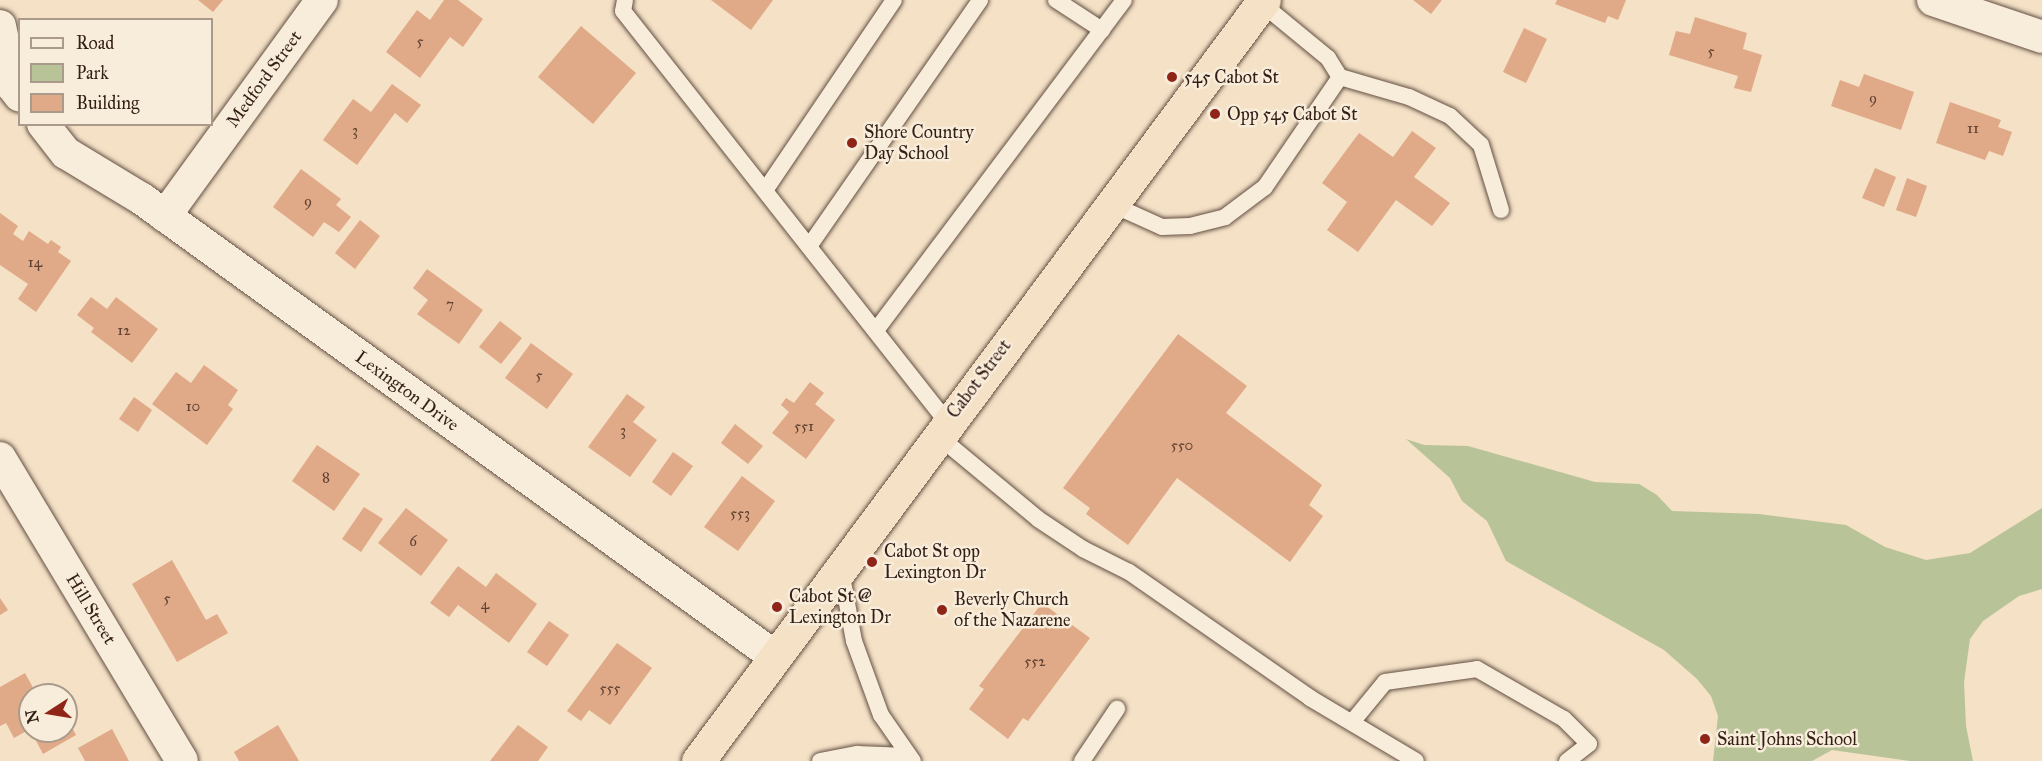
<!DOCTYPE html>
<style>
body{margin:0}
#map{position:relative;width:2042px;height:761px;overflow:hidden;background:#f4e1c6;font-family:"IM FELL Great Primer",serif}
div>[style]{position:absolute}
.green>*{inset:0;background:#b8c398}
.building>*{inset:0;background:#e0a987}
.roads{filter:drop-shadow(0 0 2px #634f42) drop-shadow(0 0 2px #634f42)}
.lane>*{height:16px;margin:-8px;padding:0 8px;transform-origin:8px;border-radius:8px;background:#f8ecda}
.street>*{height:32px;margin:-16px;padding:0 16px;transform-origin:16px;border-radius:16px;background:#f8ecda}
.highway>*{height:33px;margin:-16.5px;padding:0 16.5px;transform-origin:16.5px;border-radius:16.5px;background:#f4e1c6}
.dots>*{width:16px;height:16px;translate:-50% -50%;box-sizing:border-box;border:3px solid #f8ecda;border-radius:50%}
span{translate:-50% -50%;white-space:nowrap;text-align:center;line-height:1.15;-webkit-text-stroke:5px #f8ecda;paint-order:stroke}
.number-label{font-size:15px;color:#5e4132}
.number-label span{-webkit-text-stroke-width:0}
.poi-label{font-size:18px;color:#331e16}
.left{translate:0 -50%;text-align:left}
.street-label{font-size:18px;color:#331e16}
.legend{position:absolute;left:18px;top:18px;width:195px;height:108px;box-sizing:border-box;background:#f8ecda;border:2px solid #a99a8c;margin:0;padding:8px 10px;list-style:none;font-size:18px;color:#331e16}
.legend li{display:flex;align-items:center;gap:12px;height:30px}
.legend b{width:30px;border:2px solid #a99a8c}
.north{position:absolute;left:18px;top:683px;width:60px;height:60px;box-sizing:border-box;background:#f8ecda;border:2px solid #a99a8c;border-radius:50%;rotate:258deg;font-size:16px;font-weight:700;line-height:24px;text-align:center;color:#331e16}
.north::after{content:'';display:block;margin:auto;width:21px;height:27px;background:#8f2418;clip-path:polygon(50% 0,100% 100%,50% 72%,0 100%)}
</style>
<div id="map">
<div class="green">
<div style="clip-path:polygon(1406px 439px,1424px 445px,1468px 446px,1595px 482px,1639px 484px,1657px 495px,1672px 511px,1759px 514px,1846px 525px,1885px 547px,1926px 560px,1970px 553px,2042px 508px,2042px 589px,2019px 596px,1983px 621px,1970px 639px,1964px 682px,1966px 726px,1973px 761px,1910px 761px,1832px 750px,1812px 761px,1713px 761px,1718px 716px,1711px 696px,1697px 679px,1664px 650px,1506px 561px,1487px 521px,1462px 501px,1450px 478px)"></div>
</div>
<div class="building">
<div style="clip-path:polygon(198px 0,223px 0,213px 12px)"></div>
<div style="clip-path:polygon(444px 0,458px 0,483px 19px,463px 47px,450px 37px,420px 78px,386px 52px,417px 10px,430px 20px)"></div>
<div style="clip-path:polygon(711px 0,773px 0,751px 30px)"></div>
<div style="clip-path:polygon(1413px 0,1442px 0,1431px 14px)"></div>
<div style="clip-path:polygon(1557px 0,1626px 0,1618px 20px,1608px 16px,1605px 23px,1555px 4px)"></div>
<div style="clip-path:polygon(1695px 17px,1747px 33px,1743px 49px,1762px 55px,1751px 92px,1734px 88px,1738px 76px,1669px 55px,1676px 31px,1690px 34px)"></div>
<div style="clip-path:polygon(581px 26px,636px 73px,593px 124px,538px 77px)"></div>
<div style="clip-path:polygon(1524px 28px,1547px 39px,1526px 83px,1503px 72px)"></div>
<div style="clip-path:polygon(1864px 74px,1914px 92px,1901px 130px,1831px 106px,1840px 80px,1859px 87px)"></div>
<div style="clip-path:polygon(392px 84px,421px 105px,407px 123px,395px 113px,357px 165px,323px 140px,353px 99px,371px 112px)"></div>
<div style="clip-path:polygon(1950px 102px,2001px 120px,1998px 127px,2012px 132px,2003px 156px,1989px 151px,1985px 160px,1936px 143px)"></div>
<div style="clip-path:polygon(1412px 131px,1436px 148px,1414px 177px,1450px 203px,1432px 226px,1396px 200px,1358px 252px,1327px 230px,1347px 202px,1322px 183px,1359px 133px,1393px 157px)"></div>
<div style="clip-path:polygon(1875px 168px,1896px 177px,1884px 207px,1862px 198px)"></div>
<div style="clip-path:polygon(301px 169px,341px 199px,336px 205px,351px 217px,339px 232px,324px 222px,313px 237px,273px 207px)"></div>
<div style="clip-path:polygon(1907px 178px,1927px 186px,1916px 217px,1896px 210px)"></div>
<div style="clip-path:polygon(0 213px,18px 226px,13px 234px,23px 241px,29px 231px,48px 244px,51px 240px,61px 247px,58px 252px,71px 261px,36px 312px,18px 299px,28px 284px,0 265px)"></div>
<div style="clip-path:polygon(360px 220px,380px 236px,355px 269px,335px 253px)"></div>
<div style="clip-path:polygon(427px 269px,483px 310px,459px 344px,417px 314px,428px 300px,413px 288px)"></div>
<div style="clip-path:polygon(91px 297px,107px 309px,116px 297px,158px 329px,132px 363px,91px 332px,94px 328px,77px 315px)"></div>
<div style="clip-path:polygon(500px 321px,522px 338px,501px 364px,479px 347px)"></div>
<div style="clip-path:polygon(1178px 334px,1247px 386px,1226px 413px,1322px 485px,1309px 505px,1323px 516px,1290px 562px,1177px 478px,1128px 545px,1086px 514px,1090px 508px,1063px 488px)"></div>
<div style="clip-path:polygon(531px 343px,573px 374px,547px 409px,505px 378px)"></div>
<div style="clip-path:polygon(204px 365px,238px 390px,228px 405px,233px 409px,207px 445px,152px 404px,176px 372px,191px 383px)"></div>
<div style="clip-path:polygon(810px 382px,824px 393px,815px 404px,835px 420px,806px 459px,772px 433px,789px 412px,781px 405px,786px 398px,794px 403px)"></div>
<div style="clip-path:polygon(627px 394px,645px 407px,633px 422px,657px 440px,630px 477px,588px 447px)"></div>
<div style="clip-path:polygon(134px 397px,152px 410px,138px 432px,119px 419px)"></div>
<div style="clip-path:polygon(735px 424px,763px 446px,748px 464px,721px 443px)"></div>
<div style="clip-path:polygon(317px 445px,360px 474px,334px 511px,292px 481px)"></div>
<div style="clip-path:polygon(673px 452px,693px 466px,671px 496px,652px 482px)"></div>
<div style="clip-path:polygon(742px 476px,775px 501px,738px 551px,704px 527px)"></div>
<div style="clip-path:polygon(364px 507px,383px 519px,361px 552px,342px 539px)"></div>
<div style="clip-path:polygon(406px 508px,448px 540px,421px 576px,378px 543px)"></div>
<div style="clip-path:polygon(172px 560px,206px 620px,217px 614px,228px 633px,177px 662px,132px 584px)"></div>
<div style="clip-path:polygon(458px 566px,486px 587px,496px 573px,537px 604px,509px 643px,458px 605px,449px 617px,430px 603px)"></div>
<div style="clip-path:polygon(0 598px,8px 610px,0 615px)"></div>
<div style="clip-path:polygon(1042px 603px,1090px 638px,1028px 721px,1023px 718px,1008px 739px,969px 709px,984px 689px,979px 686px)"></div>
<div style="clip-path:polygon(549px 621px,569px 635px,547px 666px,527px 652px)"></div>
<div style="clip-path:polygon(617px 643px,652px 668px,610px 725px,589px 710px,581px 721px,567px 711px)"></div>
<div style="clip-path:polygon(25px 673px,37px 695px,30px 695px,30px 729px,14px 738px,6px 723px,0 726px,0 687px)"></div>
<div style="clip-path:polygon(66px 716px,76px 735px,43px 754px,31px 731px,66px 731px)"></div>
<div style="clip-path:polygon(278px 725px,299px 761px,239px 761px,234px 752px)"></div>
<div style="clip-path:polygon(518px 725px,548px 747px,538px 761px,490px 761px)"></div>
<div style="clip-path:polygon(112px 729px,129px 761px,85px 761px,78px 748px)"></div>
</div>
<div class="roads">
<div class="lane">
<div style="left:625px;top:0;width:11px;rotate:100deg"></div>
<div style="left:623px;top:11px;width:523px;rotate:51.75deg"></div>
<div style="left:1056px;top:0;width:55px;rotate:33.1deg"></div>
<div style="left:1261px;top:3px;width:87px;rotate:39.4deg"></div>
<div style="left:1328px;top:58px;width:22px;rotate:58deg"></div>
<div style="left:1340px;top:77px;width:72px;rotate:16.2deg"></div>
<div style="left:1409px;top:97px;width:45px;rotate:24.9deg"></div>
<div style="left:1450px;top:116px;width:42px;rotate:43.1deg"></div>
<div style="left:1481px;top:145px;width:68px;rotate:72.9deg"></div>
<div style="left:766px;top:189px;width:228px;rotate:-55.9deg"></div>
<div style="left:1111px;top:204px;width:56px;rotate:24.3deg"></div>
<div style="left:1162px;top:227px;width:28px;rotate:-2deg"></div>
<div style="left:1190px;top:226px;width:36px;rotate:-14deg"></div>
<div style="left:1225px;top:217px;width:50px;rotate:-36.9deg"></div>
<div style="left:1265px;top:187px;width:133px;rotate:-55.7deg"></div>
<div style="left:810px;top:245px;width:298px;rotate:-55.2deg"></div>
<div style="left:877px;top:329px;width:411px;rotate:-53.1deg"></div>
<div style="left:937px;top:435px;width:131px;rotate:39.7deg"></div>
<div style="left:1038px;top:519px;width:54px;rotate:33.7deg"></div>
<div style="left:1083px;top:549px;width:51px;rotate:26.6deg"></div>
<div style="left:1129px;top:572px;width:221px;rotate:34.8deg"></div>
<div style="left:1310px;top:698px;width:123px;rotate:30.7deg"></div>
<div style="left:841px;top:571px;width:71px;rotate:79.5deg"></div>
<div style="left:854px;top:641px;width:79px;rotate:70deg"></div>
<div style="left:881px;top:715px;width:56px;rotate:55.2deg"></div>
<div style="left:1353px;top:721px;width:50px;rotate:-50.6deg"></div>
<div style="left:1385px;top:682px;width:93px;rotate:-8deg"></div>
<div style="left:1477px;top:669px;width:100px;rotate:29.9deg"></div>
<div style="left:1564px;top:719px;width:35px;rotate:45deg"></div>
<div style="left:1589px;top:744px;width:28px;rotate:142deg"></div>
<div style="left:820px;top:761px;width:38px;rotate:-11deg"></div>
<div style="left:857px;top:754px;width:50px;rotate:2.3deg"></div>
<div style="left:1082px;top:761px;width:63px;rotate:-56.1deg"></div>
</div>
<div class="street">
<div style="left:1933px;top:0;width:115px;rotate:18.7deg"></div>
<div style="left:0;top:26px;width:62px;rotate:78deg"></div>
<div style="left:13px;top:87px;width:11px;rotate:52deg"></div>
<div style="left:43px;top:124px;width:37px;rotate:52deg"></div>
<div style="left:66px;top:153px;width:89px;rotate:31.2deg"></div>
<div style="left:142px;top:199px;width:780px;rotate:35.87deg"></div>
<div style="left:165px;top:216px;width:267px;rotate:-54deg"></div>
<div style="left:0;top:458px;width:353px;rotate:59deg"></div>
</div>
<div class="highway">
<div style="left:698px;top:761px;width:948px;rotate:-53.36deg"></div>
</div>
</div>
<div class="dots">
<div style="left:1172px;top:77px;background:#8f2418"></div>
<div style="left:1215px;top:114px;background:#8f2418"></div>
<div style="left:852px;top:143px;background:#8f2418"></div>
<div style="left:872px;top:562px;background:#8f2418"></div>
<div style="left:777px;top:607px;background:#8f2418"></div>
<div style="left:942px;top:610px;background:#8f2418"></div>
<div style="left:1705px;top:739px;background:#8f2418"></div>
</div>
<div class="number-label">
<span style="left:420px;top:42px">5</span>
<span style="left:1711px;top:52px">5</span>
<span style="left:1873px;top:99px">9</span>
<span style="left:1973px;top:129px">11</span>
<span style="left:355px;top:131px">3</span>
<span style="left:308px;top:202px">9</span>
<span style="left:35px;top:263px">14</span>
<span style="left:450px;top:305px">7</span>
<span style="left:124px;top:331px">12</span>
<span style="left:539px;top:376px">5</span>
<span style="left:193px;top:407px">10</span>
<span style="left:804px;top:427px">551</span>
<span style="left:623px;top:431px">3</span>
<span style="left:1182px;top:446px">550</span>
<span style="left:326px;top:478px">8</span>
<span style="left:740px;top:514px">553</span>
<span style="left:413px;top:542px">6</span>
<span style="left:167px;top:599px">5</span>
<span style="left:485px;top:605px">4</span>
<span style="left:1035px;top:662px">552</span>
<span style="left:610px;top:689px">555</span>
</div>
<div class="poi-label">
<span class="left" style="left:1184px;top:77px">545 Cabot St</span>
<span class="left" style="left:1227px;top:114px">Opp 545 Cabot St</span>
<span class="left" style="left:864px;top:143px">Shore Country<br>Day School</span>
<span class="left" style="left:884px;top:562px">Cabot St opp<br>Lexington Dr</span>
<span class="left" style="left:789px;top:607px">Cabot St @<br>Lexington Dr</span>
<span class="left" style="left:954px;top:610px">Beverly Church<br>of the Nazarene</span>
<span class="left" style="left:1717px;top:739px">Saint Johns School</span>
</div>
<div class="street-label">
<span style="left:264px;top:79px;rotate:-54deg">Medford Street</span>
<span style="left:979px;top:379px;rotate:-53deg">Cabot Street</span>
<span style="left:407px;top:391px;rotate:36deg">Lexington Drive</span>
<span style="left:91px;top:609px;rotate:59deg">Hill Street</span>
</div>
<ul class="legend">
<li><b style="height:8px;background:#f8ecda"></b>Road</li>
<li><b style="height:16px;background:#b8c398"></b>Park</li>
<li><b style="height:16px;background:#e0a987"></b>Building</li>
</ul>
<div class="north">N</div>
</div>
